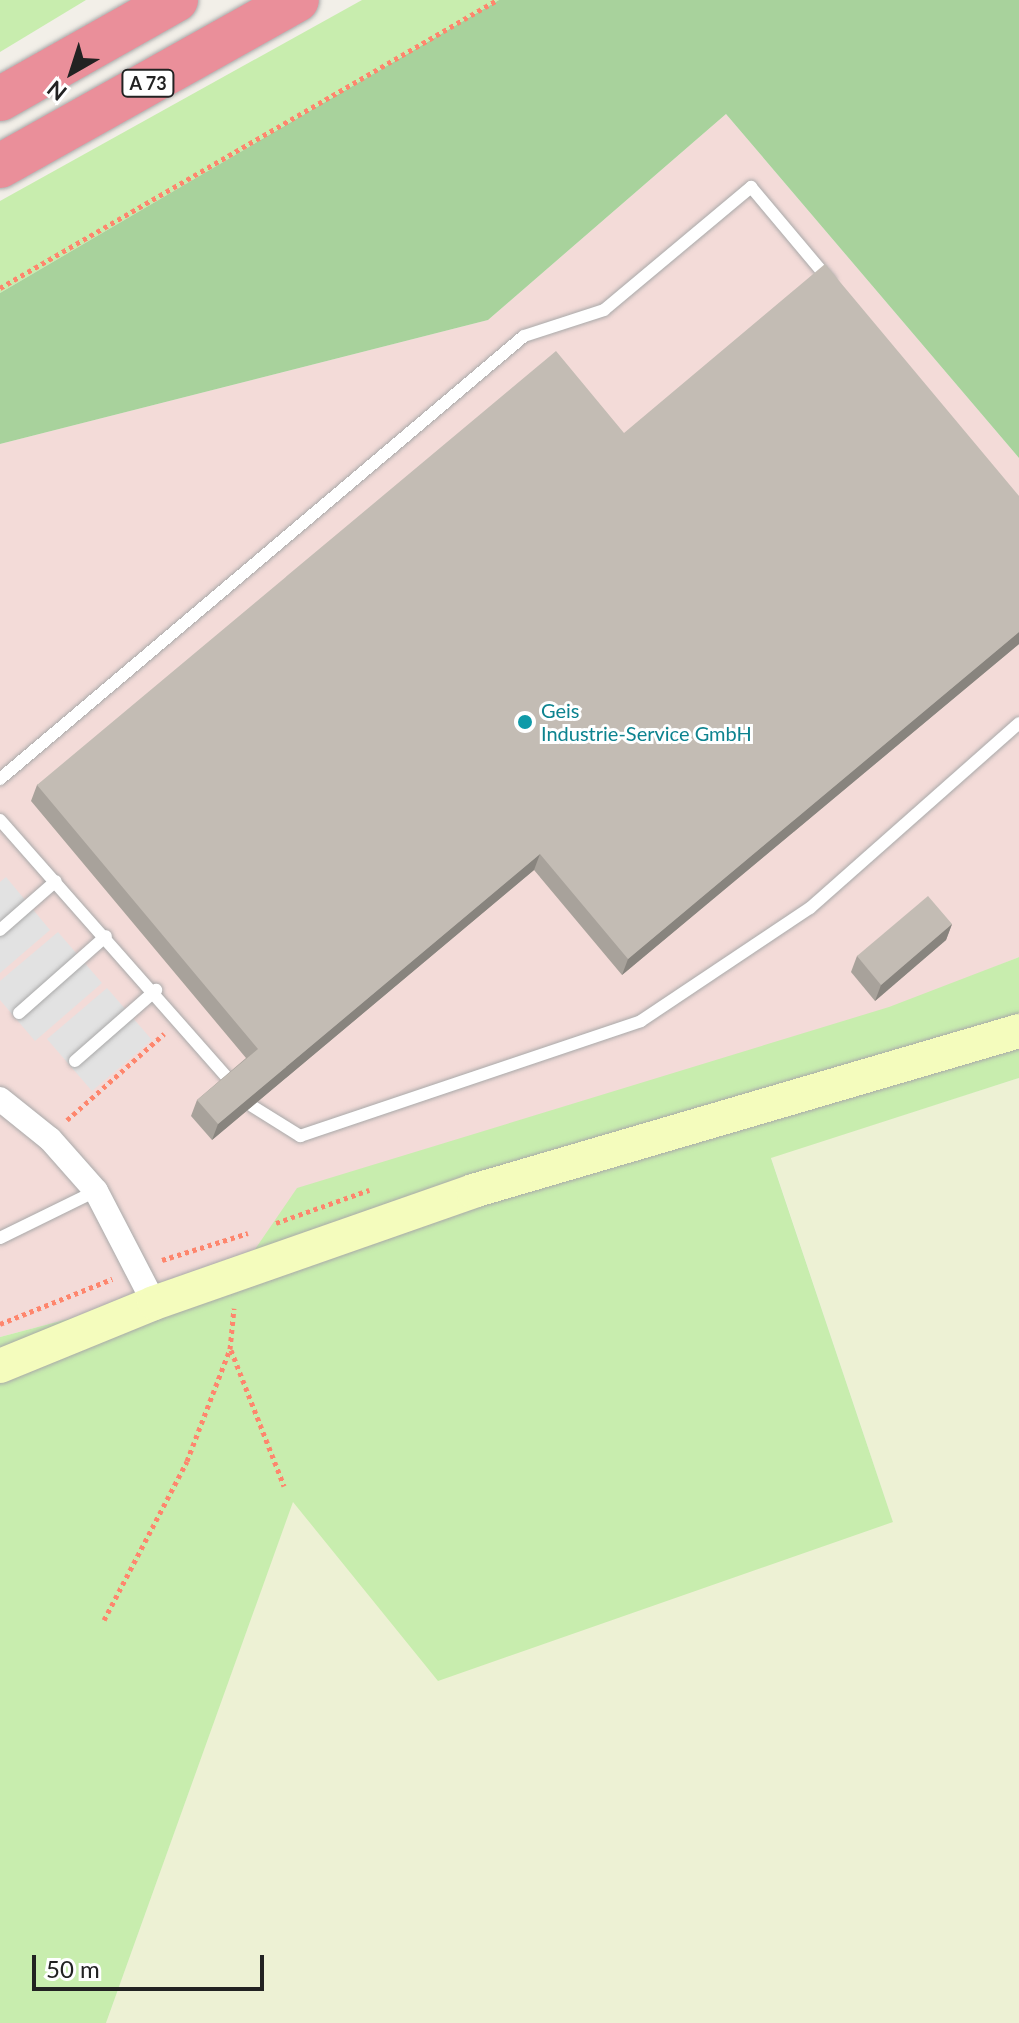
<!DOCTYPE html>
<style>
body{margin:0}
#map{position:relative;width:1019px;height:2023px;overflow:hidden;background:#f2efe8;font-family:Lato,sans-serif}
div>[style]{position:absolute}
.commercial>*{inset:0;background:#f3dbd8}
.farmland>*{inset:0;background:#edf1d4}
.grass>*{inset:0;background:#c8edae}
.forest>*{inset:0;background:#a8d29c}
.parking>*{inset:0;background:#e2e2e2}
.path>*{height:5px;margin-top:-2.5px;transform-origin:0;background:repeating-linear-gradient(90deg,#fe866d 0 4px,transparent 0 8px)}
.roads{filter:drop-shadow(0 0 2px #a9a9a9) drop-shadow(0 0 2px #a9a9a9)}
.service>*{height:12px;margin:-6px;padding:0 6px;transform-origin:6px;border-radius:6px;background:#fff}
.minor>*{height:24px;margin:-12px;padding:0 12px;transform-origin:12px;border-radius:12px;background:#fff}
.secondary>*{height:34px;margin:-17px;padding:0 17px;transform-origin:17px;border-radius:17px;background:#f4fcbd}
.motorway>*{height:44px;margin:-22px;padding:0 22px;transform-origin:22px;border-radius:22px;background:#ea8f9a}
.wall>*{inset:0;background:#a8a29b}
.shaded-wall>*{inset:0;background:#88847e}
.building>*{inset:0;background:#c3bcb4}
.dots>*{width:22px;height:22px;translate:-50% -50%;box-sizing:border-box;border:4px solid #fff;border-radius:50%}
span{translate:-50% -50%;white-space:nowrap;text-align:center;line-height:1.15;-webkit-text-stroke:6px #fff;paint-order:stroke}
.shield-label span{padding:2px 6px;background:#fff;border:2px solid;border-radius:6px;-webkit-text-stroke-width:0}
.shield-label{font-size:18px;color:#222;font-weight:700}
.culture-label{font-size:20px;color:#0d838f}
.left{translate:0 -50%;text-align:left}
.north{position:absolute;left:32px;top:32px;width:80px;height:80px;-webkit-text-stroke:6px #fff;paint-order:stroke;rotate:219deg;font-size:22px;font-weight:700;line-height:32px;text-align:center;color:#222}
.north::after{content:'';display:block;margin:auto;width:28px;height:36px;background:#222;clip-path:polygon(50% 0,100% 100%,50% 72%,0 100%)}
.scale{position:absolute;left:32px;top:1955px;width:232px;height:36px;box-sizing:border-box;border:4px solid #222;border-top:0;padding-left:10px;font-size:24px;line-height:28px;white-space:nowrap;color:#222;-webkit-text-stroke:6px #fff;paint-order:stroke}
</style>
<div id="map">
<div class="commercial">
<div style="clip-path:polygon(726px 114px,1019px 458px,1019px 957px,238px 1274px,0 1337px,0 444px,488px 320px)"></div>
</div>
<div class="farmland">
<div style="clip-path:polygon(1019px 1078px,1019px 2023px,106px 2023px,293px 1501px,893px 1522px,771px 1157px)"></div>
</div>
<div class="grass">
<div style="clip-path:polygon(0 0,86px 0,0 52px)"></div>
<div style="clip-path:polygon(362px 0,499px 0,0 293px,0 201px)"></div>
<div style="clip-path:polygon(1019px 957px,1019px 1078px,771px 1158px,893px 1522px,438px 1681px,293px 1502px,106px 2023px,0 2023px,0 1337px,238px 1274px,297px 1188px,889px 1007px)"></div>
</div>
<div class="forest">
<div style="clip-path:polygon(499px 0,1019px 0,1019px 458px,726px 114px,488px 320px,0 444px,0 293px)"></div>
</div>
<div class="parking">
<div style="clip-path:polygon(6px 877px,50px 930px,0 973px,0 882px)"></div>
<div style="clip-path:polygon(58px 932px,102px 983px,35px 1041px,0 1000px,0 981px)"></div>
<div style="clip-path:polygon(107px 988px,152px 1040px,92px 1091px,47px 1039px)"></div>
</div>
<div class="path">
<div style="left:0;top:288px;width:574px;rotate:-30.09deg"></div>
<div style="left:67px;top:1120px;width:130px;rotate:-41.6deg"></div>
<div style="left:276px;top:1223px;width:99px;rotate:-19.5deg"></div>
<div style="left:162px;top:1260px;width:90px;rotate:-17.4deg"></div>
<div style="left:0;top:1324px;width:121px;rotate:-21.9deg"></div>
<div style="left:231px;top:1350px;width:146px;rotate:68.7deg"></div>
<div style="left:104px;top:1620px;width:179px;rotate:-62.4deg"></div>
<div style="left:187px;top:1461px;width:120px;rotate:-69deg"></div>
<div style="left:230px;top:1349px;width:41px;rotate:-84.4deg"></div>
</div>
<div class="roads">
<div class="service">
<div style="left:0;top:779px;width:686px;rotate:-40.21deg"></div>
<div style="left:524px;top:336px;width:84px;rotate:-18deg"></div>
<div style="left:604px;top:310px;width:192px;rotate:-39.9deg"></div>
<div style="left:751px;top:187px;width:123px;rotate:50deg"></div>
<div style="left:0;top:820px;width:349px;rotate:48.6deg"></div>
<div style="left:0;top:930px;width:74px;rotate:-41.2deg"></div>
<div style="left:19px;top:1013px;width:116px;rotate:-41.5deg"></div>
<div style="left:75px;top:1061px;width:108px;rotate:-41.2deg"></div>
<div style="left:252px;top:1106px;width:57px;rotate:32deg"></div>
<div style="left:300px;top:1136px;width:360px;rotate:-18.6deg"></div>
<div style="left:641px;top:1021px;width:203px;rotate:-33.8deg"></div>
<div style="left:810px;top:908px;width:279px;rotate:-41.5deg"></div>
<div style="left:0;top:1238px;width:107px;rotate:-26.1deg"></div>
</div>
<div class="minor">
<div style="left:0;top:1099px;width:64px;rotate:38.7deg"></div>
<div style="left:50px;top:1139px;width:69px;rotate:48.5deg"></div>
<div style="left:96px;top:1191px;width:126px;rotate:62.6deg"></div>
</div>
<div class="secondary">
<div style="left:0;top:1366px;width:166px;rotate:-22.2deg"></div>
<div style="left:154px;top:1303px;width:338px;rotate:-19.3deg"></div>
<div style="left:473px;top:1191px;width:569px;rotate:-16.33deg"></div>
</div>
<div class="motorway">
<div style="left:0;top:99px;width:202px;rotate:-29.4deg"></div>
<div style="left:0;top:166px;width:340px;rotate:-29.2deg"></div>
</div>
</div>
<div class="wall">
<div style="clip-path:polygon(624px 433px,1019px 496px,1019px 644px,622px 975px,534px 870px,212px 1140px,191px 1116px,197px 1100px,246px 1058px,31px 801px,37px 785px)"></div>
<div style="clip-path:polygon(952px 924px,946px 940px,875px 1001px,851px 972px,857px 956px)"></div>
</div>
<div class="shaded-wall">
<div style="clip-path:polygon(1019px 632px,1019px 644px,622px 975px,628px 959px)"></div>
<div style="clip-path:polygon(540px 854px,534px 870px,212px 1140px,218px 1124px)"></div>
<div style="clip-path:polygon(952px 924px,946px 940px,875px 1001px,881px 985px)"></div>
</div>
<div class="building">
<div style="clip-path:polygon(825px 264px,1019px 496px,1019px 632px,628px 959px,540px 854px,218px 1124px,197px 1100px,258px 1049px,37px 785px,556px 351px,624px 433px)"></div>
<div style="clip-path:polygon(928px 896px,952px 924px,881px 985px,857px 956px)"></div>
</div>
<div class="dots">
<div style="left:525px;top:722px;background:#0f9aa8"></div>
</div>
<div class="shield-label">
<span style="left:148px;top:83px">A 73</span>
</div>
<div class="culture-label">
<span class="left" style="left:541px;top:722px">Geis<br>Industrie-Service GmbH</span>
</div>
<div class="north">N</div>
<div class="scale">50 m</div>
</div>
